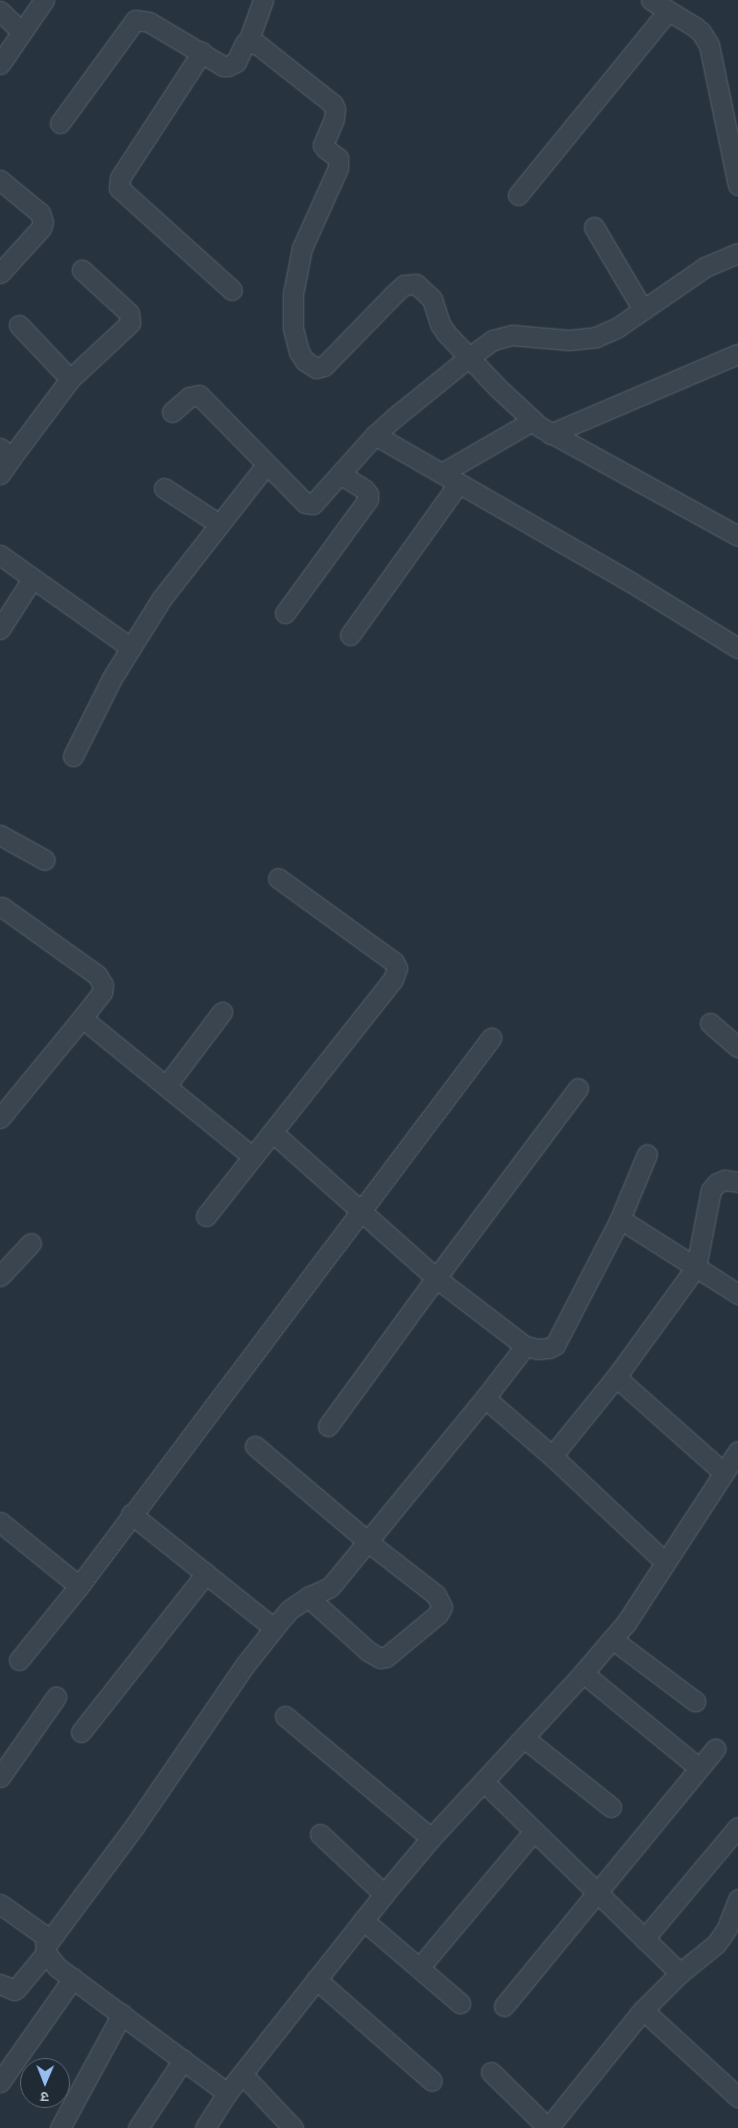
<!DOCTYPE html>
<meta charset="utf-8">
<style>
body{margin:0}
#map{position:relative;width:738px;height:2128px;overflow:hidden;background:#27333f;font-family:Commissioner,"Noto Sans Devanagari",sans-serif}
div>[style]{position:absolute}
.roads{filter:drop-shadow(0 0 1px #59636c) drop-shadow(0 0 1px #59636c)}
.minor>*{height:19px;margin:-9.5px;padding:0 9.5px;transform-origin:9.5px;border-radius:9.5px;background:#3b454f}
span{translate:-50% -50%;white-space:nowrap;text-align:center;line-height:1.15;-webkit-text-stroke:4.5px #202a34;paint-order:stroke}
.north{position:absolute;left:20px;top:2058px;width:50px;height:50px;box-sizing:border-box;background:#202a34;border:1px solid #5d6670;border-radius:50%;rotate:181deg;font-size:14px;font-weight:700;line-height:20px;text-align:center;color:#b8c0c9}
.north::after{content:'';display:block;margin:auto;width:18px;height:22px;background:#96bff0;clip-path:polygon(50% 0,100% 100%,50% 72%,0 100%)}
</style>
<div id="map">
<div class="roads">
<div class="minor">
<div style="left:651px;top:0;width:52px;rotate:31.5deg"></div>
<div style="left:695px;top:27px;width:8px;rotate:40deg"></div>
<div style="left:701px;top:32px;width:15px;rotate:58deg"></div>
<div style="left:709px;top:45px;width:143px;rotate:78.3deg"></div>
<div style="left:0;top:11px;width:30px;rotate:44deg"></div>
<div style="left:248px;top:42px;width:45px;rotate:-70.3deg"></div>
<div style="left:202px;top:52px;width:150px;rotate:123.1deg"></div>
<div style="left:120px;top:178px;width:10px;rotate:96deg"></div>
<div style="left:119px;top:188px;width:152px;rotate:42.1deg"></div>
<div style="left:0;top:64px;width:78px;rotate:-55.5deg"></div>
<div style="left:60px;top:123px;width:127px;rotate:-53.9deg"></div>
<div style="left:135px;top:20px;width:14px;rotate:8deg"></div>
<div style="left:149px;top:22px;width:86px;rotate:30.7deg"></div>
<div style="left:223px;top:66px;width:5px"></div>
<div style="left:228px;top:66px;width:9px;rotate:-27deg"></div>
<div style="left:236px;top:62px;width:21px;rotate:-65deg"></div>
<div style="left:245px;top:43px;width:12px;rotate:5deg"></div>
<div style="left:257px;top:44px;width:97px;rotate:38.3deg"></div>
<div style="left:333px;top:104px;width:5px;rotate:68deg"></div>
<div style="left:335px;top:109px;width:10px;rotate:96deg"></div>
<div style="left:334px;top:119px;width:28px;rotate:113deg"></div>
<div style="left:323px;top:145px;width:5px;rotate:53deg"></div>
<div style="left:326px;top:149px;width:15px;rotate:37deg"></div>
<div style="left:338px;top:158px;width:10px;rotate:90deg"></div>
<div style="left:338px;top:168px;width:88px;rotate:114.2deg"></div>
<div style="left:302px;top:248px;width:47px;rotate:101.1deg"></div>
<div style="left:293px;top:294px;width:34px;rotate:90deg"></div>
<div style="left:293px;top:328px;width:25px;rotate:76deg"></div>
<div style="left:299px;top:352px;width:11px;rotate:56deg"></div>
<div style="left:305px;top:361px;width:13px;rotate:32deg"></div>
<div style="left:316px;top:368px;width:8px;rotate:-14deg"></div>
<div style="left:324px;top:366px;width:102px;rotate:-45.8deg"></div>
<div style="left:395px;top:293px;width:12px;rotate:-42deg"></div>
<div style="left:404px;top:285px;width:12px;rotate:-5deg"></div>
<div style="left:416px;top:284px;width:22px;rotate:43deg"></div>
<div style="left:432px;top:299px;width:26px;rotate:72deg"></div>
<div style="left:440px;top:324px;width:11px;rotate:56deg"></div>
<div style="left:446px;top:333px;width:76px;rotate:46.6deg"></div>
<div style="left:498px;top:388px;width:57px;rotate:42.9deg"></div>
<div style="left:540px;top:427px;width:226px;rotate:28.8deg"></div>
<div style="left:0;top:180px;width:52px;rotate:39.5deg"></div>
<div style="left:40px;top:213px;width:9px;rotate:72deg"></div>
<div style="left:43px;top:222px;width:6px;rotate:108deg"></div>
<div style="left:41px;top:228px;width:61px;rotate:132.3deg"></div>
<div style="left:518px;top:195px;width:236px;rotate:-50.8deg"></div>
<div style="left:594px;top:227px;width:96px;rotate:59.4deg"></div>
<div style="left:19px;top:325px;width:74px;rotate:46.6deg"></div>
<div style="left:172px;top:412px;width:23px;rotate:-41deg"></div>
<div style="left:189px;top:397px;width:10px;rotate:-11deg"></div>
<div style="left:199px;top:395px;width:151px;rotate:45.5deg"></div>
<div style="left:305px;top:503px;width:8px;rotate:7deg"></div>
<div style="left:313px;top:504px;width:93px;rotate:-48.1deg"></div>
<div style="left:375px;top:435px;width:27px;rotate:-42deg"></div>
<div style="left:395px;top:417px;width:94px;rotate:-38.9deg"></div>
<div style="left:468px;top:358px;width:31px;rotate:-36deg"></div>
<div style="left:493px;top:340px;width:20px;rotate:-15deg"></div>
<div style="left:512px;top:335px;width:57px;rotate:5deg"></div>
<div style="left:569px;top:340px;width:27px;rotate:-6deg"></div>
<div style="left:596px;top:337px;width:24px;rotate:-24deg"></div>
<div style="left:618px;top:327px;width:106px;rotate:-34.6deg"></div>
<div style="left:705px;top:267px;width:36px;rotate:-23deg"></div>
<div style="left:550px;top:434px;width:204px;rotate:-23.1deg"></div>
<div style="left:375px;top:435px;width:293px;rotate:29.9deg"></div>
<div style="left:629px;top:581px;width:128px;rotate:31.6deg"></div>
<div style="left:0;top:448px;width:15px;rotate:42deg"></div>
<div style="left:11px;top:458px;width:99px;rotate:-53.2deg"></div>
<div style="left:70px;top:379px;width:82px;rotate:-43deg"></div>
<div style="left:130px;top:323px;width:10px;rotate:-96deg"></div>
<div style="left:129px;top:313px;width:64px;rotate:-137.5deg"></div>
<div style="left:442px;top:473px;width:104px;rotate:-30deg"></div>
<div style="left:0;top:474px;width:19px;rotate:-55deg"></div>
<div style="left:164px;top:488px;width:66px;rotate:33.2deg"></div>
<div style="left:0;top:555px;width:159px;rotate:35.3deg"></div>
<div style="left:285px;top:613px;width:141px;rotate:-53.9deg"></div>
<div style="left:368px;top:499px;width:5px;rotate:-90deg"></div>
<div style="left:368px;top:494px;width:6px;rotate:-129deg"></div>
<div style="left:364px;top:489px;width:28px;rotate:-148deg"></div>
<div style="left:0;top:629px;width:59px;rotate:-57.4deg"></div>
<div style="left:350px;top:635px;width:186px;rotate:-54.4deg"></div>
<div style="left:73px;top:756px;width:87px;rotate:-63.4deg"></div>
<div style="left:112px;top:678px;width:94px;rotate:-58deg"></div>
<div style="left:162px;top:598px;width:169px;rotate:-52deg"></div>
<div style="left:0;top:835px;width:51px;rotate:29.1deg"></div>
<div style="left:82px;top:1018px;width:220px;rotate:39.1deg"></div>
<div style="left:710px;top:1023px;width:37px;rotate:41deg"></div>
<div style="left:166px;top:1086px;width:93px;rotate:-52.9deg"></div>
<div style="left:0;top:1118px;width:129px;rotate:-50.6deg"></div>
<div style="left:82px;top:1018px;width:33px;rotate:-52deg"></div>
<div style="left:102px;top:992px;width:7px;rotate:-82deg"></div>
<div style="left:103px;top:985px;width:12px;rotate:-121deg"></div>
<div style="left:97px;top:975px;width:117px;rotate:-144.4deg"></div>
<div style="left:206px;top:1216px;width:302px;rotate:-51.7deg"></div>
<div style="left:393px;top:979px;width:12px;rotate:-70deg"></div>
<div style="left:397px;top:968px;width:7px;rotate:-117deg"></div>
<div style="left:394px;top:962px;width:143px;rotate:-144.1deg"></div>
<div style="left:620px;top:1219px;width:70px;rotate:-67.4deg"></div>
<div style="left:0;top:1276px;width:45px;rotate:-46.8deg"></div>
<div style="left:525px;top:1346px;width:13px;rotate:13deg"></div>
<div style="left:538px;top:1349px;width:11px;rotate:-5deg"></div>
<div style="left:549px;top:1348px;width:7px;rotate:-27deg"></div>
<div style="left:555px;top:1345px;width:142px;rotate:-62.7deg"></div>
<div style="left:620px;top:1219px;width:140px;rotate:32.4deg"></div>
<div style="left:616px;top:1377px;width:144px;rotate:41.6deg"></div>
<div style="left:485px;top:1398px;width:89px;rotate:40.9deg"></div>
<div style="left:552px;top:1456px;width:102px;rotate:-51deg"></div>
<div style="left:616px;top:1377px;width:136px;rotate:-54deg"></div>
<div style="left:696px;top:1267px;width:78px;rotate:-79deg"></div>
<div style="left:711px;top:1190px;width:9px;rotate:-49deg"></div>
<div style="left:717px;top:1183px;width:8px;rotate:-23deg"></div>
<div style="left:724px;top:1180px;width:14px;rotate:8deg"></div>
<div style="left:328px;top:1426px;width:183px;rotate:-53.9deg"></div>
<div style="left:436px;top:1278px;width:237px;rotate:-53.2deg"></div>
<div style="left:255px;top:1446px;width:148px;rotate:40.3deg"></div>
<div style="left:368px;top:1542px;width:86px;rotate:37.9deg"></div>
<div style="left:436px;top:1595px;width:13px;rotate:63deg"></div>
<div style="left:442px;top:1607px;width:8px;rotate:120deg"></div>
<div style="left:438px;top:1614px;width:67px;rotate:140.4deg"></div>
<div style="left:386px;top:1657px;width:6px;rotate:171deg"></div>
<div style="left:380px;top:1658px;width:14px;rotate:-150deg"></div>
<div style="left:368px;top:1651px;width:81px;rotate:-138deg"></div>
<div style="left:552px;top:1456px;width:154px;rotate:43.2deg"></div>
<div style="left:131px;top:1514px;width:183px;rotate:38.6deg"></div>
<div style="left:0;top:1522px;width:102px;rotate:39deg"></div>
<div style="left:79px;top:1586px;width:686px;rotate:-53.06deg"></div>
<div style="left:612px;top:1639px;width:104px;rotate:36.8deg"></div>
<div style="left:19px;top:1660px;width:95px;rotate:-51deg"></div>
<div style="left:583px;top:1673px;width:150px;rotate:39.3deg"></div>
<div style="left:285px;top:1716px;width:190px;rotate:39.9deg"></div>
<div style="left:81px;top:1732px;width:202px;rotate:-51.8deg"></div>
<div style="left:524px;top:1738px;width:111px;rotate:38.4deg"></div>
<div style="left:0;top:1777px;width:98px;rotate:-55deg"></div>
<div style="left:484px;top:1782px;width:274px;rotate:44.3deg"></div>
<div style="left:320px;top:1834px;width:88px;rotate:43.2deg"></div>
<div style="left:0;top:1904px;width:55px;rotate:35.4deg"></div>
<div style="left:45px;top:1936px;width:17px;rotate:87deg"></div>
<div style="left:46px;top:1953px;width:18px;rotate:52deg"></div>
<div style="left:57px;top:1967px;width:212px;rotate:36.5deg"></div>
<div style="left:363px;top:1920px;width:128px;rotate:40.6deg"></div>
<div style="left:644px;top:1939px;width:146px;rotate:-50deg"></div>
<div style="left:47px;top:1944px;width:149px;rotate:-53.4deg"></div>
<div style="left:136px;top:1824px;width:193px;rotate:-55.6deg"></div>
<div style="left:245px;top:1665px;width:47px;rotate:-51.9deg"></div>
<div style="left:274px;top:1628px;width:23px;rotate:-50deg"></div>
<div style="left:289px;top:1610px;width:23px;rotate:-34deg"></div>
<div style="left:308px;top:1597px;width:24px;rotate:-24deg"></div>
<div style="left:330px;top:1587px;width:9px;rotate:-49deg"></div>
<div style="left:336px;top:1580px;width:235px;rotate:-50.7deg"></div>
<div style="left:485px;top:1398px;width:66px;rotate:-52.4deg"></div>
<div style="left:525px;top:1346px;width:112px;rotate:-142.6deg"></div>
<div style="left:436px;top:1278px;width:218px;rotate:-138.3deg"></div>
<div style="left:419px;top:1968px;width:179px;rotate:-50deg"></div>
<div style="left:316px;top:1979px;width:154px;rotate:41.3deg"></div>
<div style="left:0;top:1984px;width:15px;rotate:23deg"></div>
<div style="left:14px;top:1990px;width:4px;rotate:-34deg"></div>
<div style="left:17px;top:1988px;width:45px;rotate:-50.4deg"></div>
<div style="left:504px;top:2006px;width:333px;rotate:-50.6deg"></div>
<div style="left:643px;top:2010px;width:129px;rotate:42.5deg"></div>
<div style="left:491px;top:2072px;width:80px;rotate:44.5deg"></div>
<div style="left:243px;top:2075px;width:73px;rotate:46.7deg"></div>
<div style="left:0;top:2082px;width:127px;rotate:-54.9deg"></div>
<div style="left:60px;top:2128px;width:130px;rotate:-61.5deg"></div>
<div style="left:138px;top:2128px;width:82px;rotate:-56.5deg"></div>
<div style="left:205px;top:2128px;width:41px;rotate:-57.8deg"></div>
<div style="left:227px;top:2093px;width:253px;rotate:-51.7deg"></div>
<div style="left:384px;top:1894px;width:73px;rotate:-50deg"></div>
<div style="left:431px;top:1838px;width:224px;rotate:-47.3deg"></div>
<div style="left:583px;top:1673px;width:66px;rotate:-49.3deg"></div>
<div style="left:626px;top:1623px;width:205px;rotate:-56.9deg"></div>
<div style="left:548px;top:2128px;width:151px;rotate:-51.2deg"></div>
<div style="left:643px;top:2010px;width:52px;rotate:-45deg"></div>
<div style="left:680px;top:1973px;width:46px;rotate:-38.9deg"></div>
<div style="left:716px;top:1944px;width:19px;rotate:-55deg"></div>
<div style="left:727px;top:1928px;width:31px;rotate:-69deg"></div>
</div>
</div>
<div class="north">उ</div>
</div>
